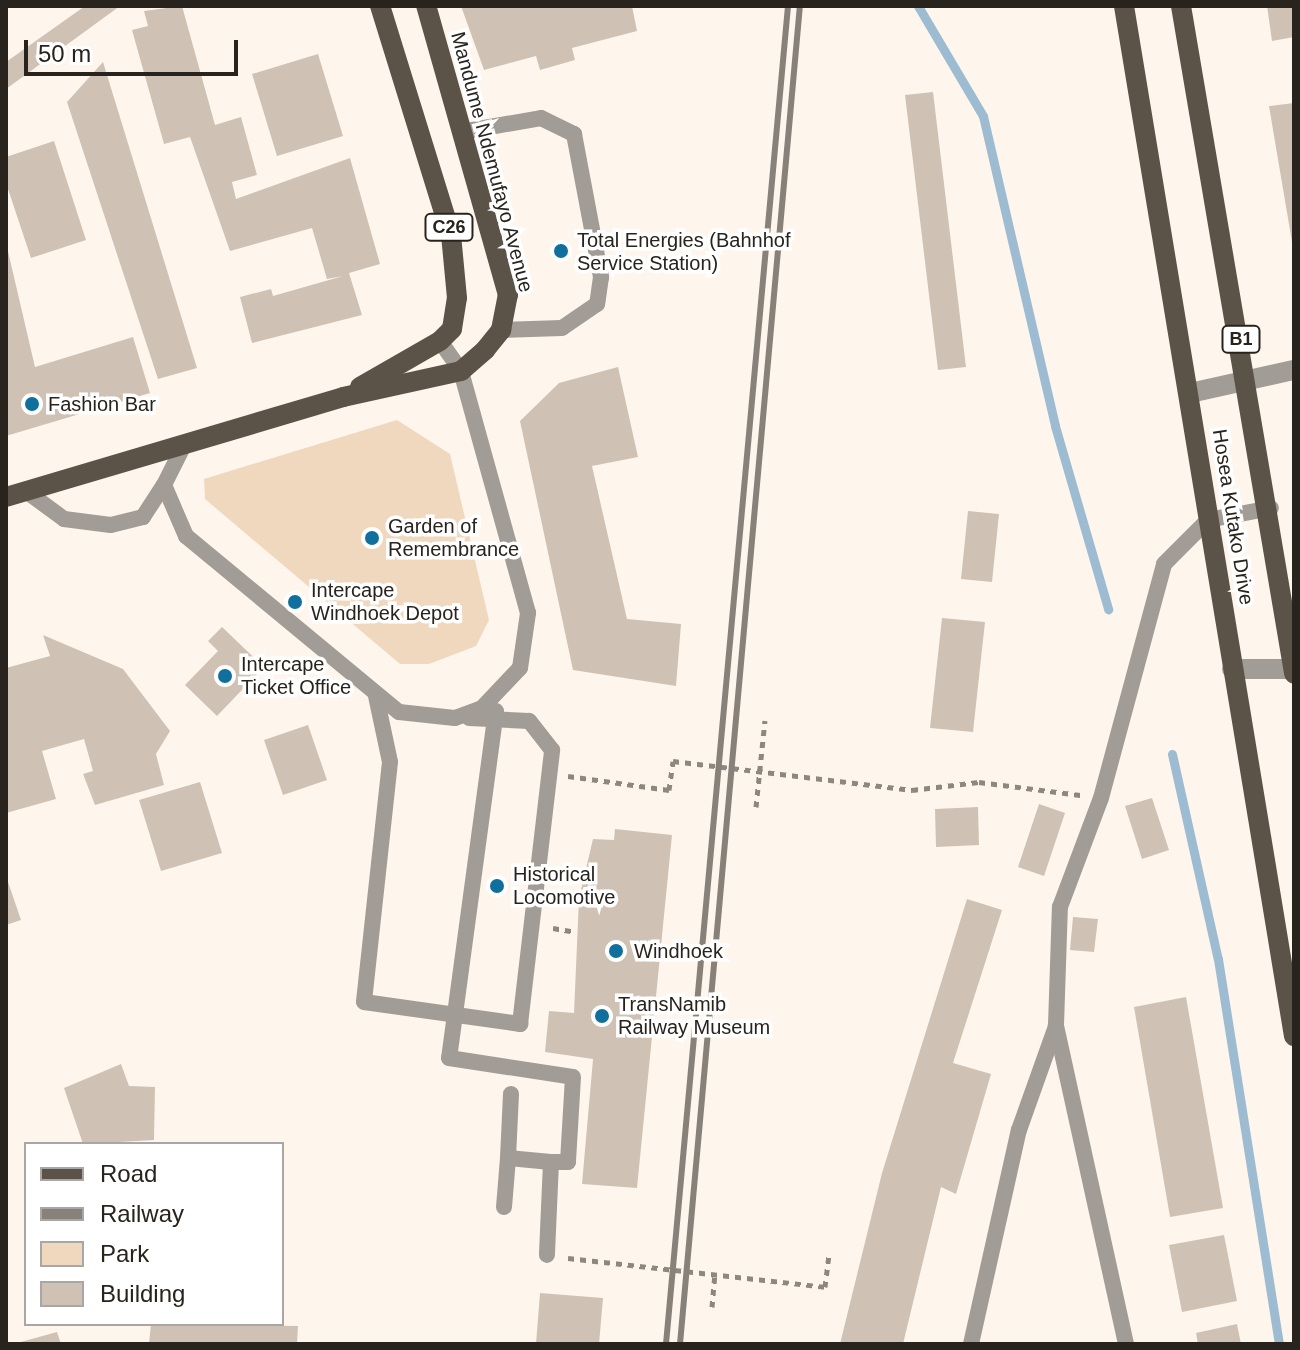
<!DOCTYPE html>
<style>
body{margin:0}
#map{position:relative;width:1300px;height:1350px;overflow:hidden;background:#fef6ed;font-family:Arial,sans-serif}
div>[style]{position:absolute}
.green>*{inset:0;background:#f0d8bf}
.stream>*{height:9px;margin:-4.5px;padding:0 4.5px;transform-origin:4.5px;border-radius:4.5px;background:#9dbcd1}
.building>*{inset:0;background:#cfc2b4}
.path>*{height:5px;margin-top:-2.5px;transform-origin:0;background:repeating-linear-gradient(90deg,#8e8780 0 6px,transparent 0 12px)}
.lane>*{height:16px;margin:-8px;padding:0 8px;transform-origin:8px;border-radius:8px;background:#a29c96}
.street>*{height:20px;margin:-10px;padding:0 10px;transform-origin:10px;border-radius:10px;background:#a29c96}
.primary>*{height:20px;margin:-10px;padding:0 10px;transform-origin:10px;border-radius:10px;background:#5c5348}
.rail>*{height:6px;margin:-3px;padding:0 3px;transform-origin:3px;border-radius:3px;background:#88817a}
.dots>*{width:22px;height:22px;translate:-50% -50%;box-sizing:border-box;border:4px solid #fff;border-radius:50%}
span{translate:-50% -50%;white-space:nowrap;text-align:center;line-height:1.15;-webkit-text-stroke:7px #fff;paint-order:stroke}
.shield-label span{padding:2px 6px;background:#fff;border:2px solid;border-radius:6px;-webkit-text-stroke-width:0}
.shield-label{font-size:18px;color:#28231d;font-weight:700}
.street-label{font-size:20px;color:#28231d}
.poi-label{font-size:20px;color:#28231d}
.left{translate:0 -50%;text-align:left}
.frame{position:absolute;inset:0;border:8px solid #28231d;pointer-events:none}
.legend{position:absolute;left:24px;top:1142px;width:260px;height:184px;box-sizing:border-box;background:#fff;border:2px solid #a9a7a5;margin:0;padding:10px 14px;list-style:none;font-size:24px;color:#28231d}
.legend li{display:flex;align-items:center;gap:16px;height:40px}
.legend b{width:40px;border:2px solid #a9a7a5}
.scale{position:absolute;left:24px;top:40px;width:214px;height:36px;box-sizing:border-box;border:4px solid #28231d;border-top:0;padding-left:10px;font-size:24px;line-height:28px;white-space:nowrap;color:#28231d;-webkit-text-stroke:6px #fff;paint-order:stroke}
</style>
<div id="map">
<div class="green">
<div style="clip-path:polygon(397px 420px,450px 454px,489px 620px,476px 646px,429px 664px,400px 664px,205px 499px,204px 479px)"></div>
</div>
<div class="stream">
<div style="left:918px;top:6px;width:128px;rotate:59.4deg"></div>
<div style="left:983px;top:116px;width:318px;rotate:76.9deg"></div>
<div style="left:1055px;top:426px;width:191px;rotate:73.8deg"></div>
<div style="left:1172px;top:754px;width:210px;rotate:77.4deg"></div>
<div style="left:1218px;top:959px;width:390px;rotate:81deg"></div>
</div>
<div class="building">
<div style="clip-path:polygon(85px 6px,120px 6px,6px 89px,6px 62px)"></div>
<div style="clip-path:polygon(182px 6px,215px 125px,241px 117px,257px 175px,232px 182px,236px 199px,350px 158px,380px 264px,349px 273px,362px 315px,252px 343px,240px 297px,271px 289px,273px 296px,343px 276px,327px 279px,312px 228px,230px 251px,190px 137px,164px 144px,132px 30px,148px 26px,144px 11px)"></div>
<div style="clip-path:polygon(461px 6px,632px 6px,637px 31px,572px 48px,575px 60px,540px 70px,536px 56px,484px 70px)"></div>
<div style="clip-path:polygon(1267px 6px,1294px 6px,1294px 37px,1272px 41px)"></div>
<div style="clip-path:polygon(318px 54px,343px 136px,277px 156px,252px 74px)"></div>
<div style="clip-path:polygon(103px 62px,197px 368px,158px 379px,67px 102px)"></div>
<div style="clip-path:polygon(933px 92px,966px 367px,938px 370px,905px 95px)"></div>
<div style="clip-path:polygon(1294px 103px,1294px 242px,1292px 242px,1269px 106px)"></div>
<div style="clip-path:polygon(54px 141px,86px 240px,31px 258px,6px 183px,6px 157px)"></div>
<div style="clip-path:polygon(7px 247px,35px 367px,133px 337px,150px 393px,6px 436px)"></div>
<div style="clip-path:polygon(618px 367px,638px 457px,592px 466px,627px 619px,681px 624px,676px 686px,573px 670px,520px 421px,559px 383px)"></div>
<div style="clip-path:polygon(968px 511px,999px 514px,992px 582px,961px 579px)"></div>
<div style="clip-path:polygon(942px 618px,985px 622px,973px 732px,930px 728px)"></div>
<div style="clip-path:polygon(222px 627px,264px 667px,217px 716px,185px 685px,218px 651px,208px 641px)"></div>
<div style="clip-path:polygon(43px 635px,123px 669px,170px 731px,156px 754px,164px 785px,95px 805px,83px 774px,93px 771px,84px 739px,42px 751px,56px 799px,6px 813px,6px 668px,50px 656px)"></div>
<div style="clip-path:polygon(308px 725px,327px 780px,283px 795px,264px 740px)"></div>
<div style="clip-path:polygon(200px 782px,222px 853px,161px 871px,139px 800px)"></div>
<div style="clip-path:polygon(1152px 798px,1169px 850px,1142px 859px,1125px 806px)"></div>
<div style="clip-path:polygon(1039px 804px,1065px 813px,1044px 876px,1018px 867px)"></div>
<div style="clip-path:polygon(978px 807px,979px 845px,936px 847px,935px 809px)"></div>
<div style="clip-path:polygon(615px 829px,672px 835px,637px 1188px,582px 1184px,593px 1059px,545px 1052px,549px 1011px,574px 1013px,579px 898px,593px 839px,614px 840px)"></div>
<div style="clip-path:polygon(6px 876px,21px 920px,6px 925px)"></div>
<div style="clip-path:polygon(967px 899px,1002px 910px,953px 1063px,991px 1074px,956px 1194px,941px 1187px,903px 1344px,840px 1344px,882px 1173px)"></div>
<div style="clip-path:polygon(1073px 917px,1098px 919px,1094px 952px,1070px 950px)"></div>
<div style="clip-path:polygon(1186px 997px,1223px 1208px,1170px 1217px,1134px 1007px)"></div>
<div style="clip-path:polygon(121px 1064px,129px 1086px,155px 1087px,154px 1140px,83px 1144px,64px 1088px)"></div>
<div style="clip-path:polygon(1224px 1235px,1237px 1301px,1182px 1312px,1169px 1245px)"></div>
<div style="clip-path:polygon(540px 1293px,603px 1298px,599px 1344px,536px 1344px)"></div>
<div style="clip-path:polygon(151px 1324px,298px 1326px,297px 1344px,149px 1344px)"></div>
<div style="clip-path:polygon(1237px 1324px,1241px 1344px,1198px 1344px,1196px 1333px)"></div>
<div style="clip-path:polygon(57px 1332px,61px 1344px,17px 1344px,17px 1343px)"></div>
</div>
<div class="path">
<div style="left:568px;top:776px;width:102px;rotate:7.9deg"></div>
<div style="left:669px;top:790px;width:29px;rotate:-82deg"></div>
<div style="left:673px;top:761px;width:241px;rotate:6.9deg"></div>
<div style="left:912px;top:790px;width:67px;rotate:-6.8deg"></div>
<div style="left:979px;top:782px;width:102px;rotate:7.3deg"></div>
<div style="left:756px;top:807px;width:87px;rotate:-84.1deg"></div>
<div style="left:553px;top:928px;width:22px;rotate:10deg"></div>
<div style="left:568px;top:1258px;width:259px;rotate:6.4deg"></div>
<div style="left:825px;top:1287px;width:31px;rotate:-83deg"></div>
<div style="left:712px;top:1307px;width:32px;rotate:-85deg"></div>
</div>
<div class="lane">
<div style="left:461px;top:132px;width:81px;rotate:-9.9deg"></div>
<div style="left:541px;top:118px;width:37px;rotate:26deg"></div>
<div style="left:574px;top:134px;width:146px;rotate:79.3deg"></div>
<div style="left:601px;top:277px;width:27px;rotate:98deg"></div>
<div style="left:597px;top:304px;width:42px;rotate:145.6deg"></div>
<div style="left:562px;top:328px;width:61px;rotate:178.1deg"></div>
<div style="left:185px;top:443px;width:47px;rotate:116.6deg"></div>
<div style="left:164px;top:485px;width:56px;rotate:66.7deg"></div>
<div style="left:186px;top:536px;width:276px;rotate:39.6deg"></div>
<div style="left:399px;top:712px;width:56px;rotate:6.1deg"></div>
<div style="left:455px;top:718px;width:29px;rotate:-20deg"></div>
<div style="left:482px;top:708px;width:55px;rotate:-46.5deg"></div>
<div style="left:520px;top:668px;width:56px;rotate:-81.7deg"></div>
<div style="left:528px;top:613px;width:251px;rotate:-105.5deg"></div>
<div style="left:461px;top:371px;width:37px;rotate:-125deg"></div>
<div style="left:26px;top:491px;width:47px;rotate:36.4deg"></div>
<div style="left:64px;top:519px;width:47px;rotate:7.3deg"></div>
<div style="left:111px;top:525px;width:33px;rotate:-14deg"></div>
<div style="left:143px;top:517px;width:38px;rotate:-57deg"></div>
<div style="left:376px;top:696px;width:67px;rotate:78deg"></div>
<div style="left:390px;top:762px;width:241px;rotate:96.2deg"></div>
<div style="left:364px;top:1002px;width:158px;rotate:8deg"></div>
<div style="left:520px;top:1024px;width:276px;rotate:-83.3deg"></div>
<div style="left:552px;top:750px;width:37px;rotate:-128deg"></div>
<div style="left:529px;top:721px;width:60px;rotate:-177.1deg"></div>
<div style="left:496px;top:711px;width:350px;rotate:97.7deg"></div>
<div style="left:449px;top:1058px;width:125px;rotate:8.7deg"></div>
<div style="left:573px;top:1077px;width:85px;rotate:93.4deg"></div>
<div style="left:568px;top:1162px;width:17px;rotate:180deg"></div>
<div style="left:551px;top:1162px;width:93px;rotate:92.5deg"></div>
<div style="left:511px;top:1094px;width:64px;rotate:92.7deg"></div>
<div style="left:508px;top:1158px;width:43px;rotate:5.3deg"></div>
<div style="left:504px;top:1207px;width:49px;rotate:-85.3deg"></div>
<div style="left:971px;top:1344px;width:219px;rotate:-77.4deg"></div>
<div style="left:1019px;top:1130px;width:110px;rotate:-70.4deg"></div>
<div style="left:1126px;top:1344px;width:327px;rotate:-102.4deg"></div>
<div style="left:1056px;top:1025px;width:118px;rotate:-88.1deg"></div>
<div style="left:1060px;top:907px;width:116px;rotate:-69.4deg"></div>
<div style="left:1101px;top:798px;width:242px;rotate:-74.9deg"></div>
<div style="left:1164px;top:564px;width:62px;rotate:-45deg"></div>
<div style="left:1208px;top:520px;width:64px;rotate:-10.8deg"></div>
</div>
<div class="street">
<div style="left:1190px;top:393px;width:107px;rotate:-12.5deg"></div>
<div style="left:1232px;top:669px;width:62px"></div>
</div>
<div class="primary">
<div style="left:1124px;top:6px;width:1044px;rotate:80.63deg"></div>
<div style="left:1181px;top:6px;width:677px;rotate:80.38deg"></div>
<div style="left:360px;top:387px;width:92px;rotate:-29.9deg"></div>
<div style="left:440px;top:341px;width:17px;rotate:-45deg"></div>
<div style="left:452px;top:329px;width:31px;rotate:-81deg"></div>
<div style="left:457px;top:298px;width:63px;rotate:-95.4deg"></div>
<div style="left:451px;top:235px;width:240px;rotate:-107.2deg"></div>
<div style="left:6px;top:497px;width:352px;rotate:-16.5deg"></div>
<div style="left:343px;top:397px;width:121px;rotate:-12.4deg"></div>
<div style="left:461px;top:371px;width:32px;rotate:-41deg"></div>
<div style="left:485px;top:350px;width:26px;rotate:-51deg"></div>
<div style="left:501px;top:330px;width:36px;rotate:-79deg"></div>
<div style="left:508px;top:295px;width:300px;rotate:-105.8deg"></div>
</div>
<div class="rail">
<div style="left:666px;top:1344px;width:1344px;rotate:-84.79deg"></div>
<div style="left:680px;top:1344px;width:1343px;rotate:-84.88deg"></div>
</div>
<div class="dots">
<div style="left:561px;top:251px;background:#106f9d"></div>
<div style="left:32px;top:404px;background:#106f9d"></div>
<div style="left:372px;top:538px;background:#106f9d"></div>
<div style="left:295px;top:602px;background:#106f9d"></div>
<div style="left:225px;top:676px;background:#106f9d"></div>
<div style="left:497px;top:886px;background:#106f9d"></div>
<div style="left:616px;top:951px;background:#106f9d"></div>
<div style="left:602px;top:1016px;background:#106f9d"></div>
</div>
<div class="shield-label">
<span style="left:449px;top:227px">C26</span>
<span style="left:1241px;top:339px">B1</span>
</div>
<div class="street-label">
<span style="left:492px;top:162px;rotate:75deg">Mandume Ndemufayo Avenue</span>
<span style="left:1233px;top:517px;rotate:81deg">Hosea Kutako Drive</span>
</div>
<div class="poi-label">
<span class="left" style="left:577px;top:252px">Total Energies (Bahnhof<br>Service Station)</span>
<span class="left" style="left:48px;top:404px">Fashion Bar</span>
<span class="left" style="left:388px;top:538px">Garden of<br>Remembrance</span>
<span class="left" style="left:311px;top:602px">Intercape<br>Windhoek Depot</span>
<span class="left" style="left:241px;top:676px">Intercape<br>Ticket Office</span>
<span class="left" style="left:513px;top:886px">Historical<br>Locomotive</span>
<span class="left" style="left:634px;top:951px">Windhoek</span>
<span class="left" style="left:618px;top:1016px">TransNamib<br>Railway Museum</span>
</div>
<div class="frame"></div>
<ul class="legend">
<li><b style="height:10px;background:#5c5348"></b>Road</li>
<li><b style="height:10px;background:#88817a"></b>Railway</li>
<li><b style="height:22px;background:#f0d8bf"></b>Park</li>
<li><b style="height:22px;background:#cfc2b4"></b>Building</li>
</ul>
<div class="scale">50 m</div>
</div>
